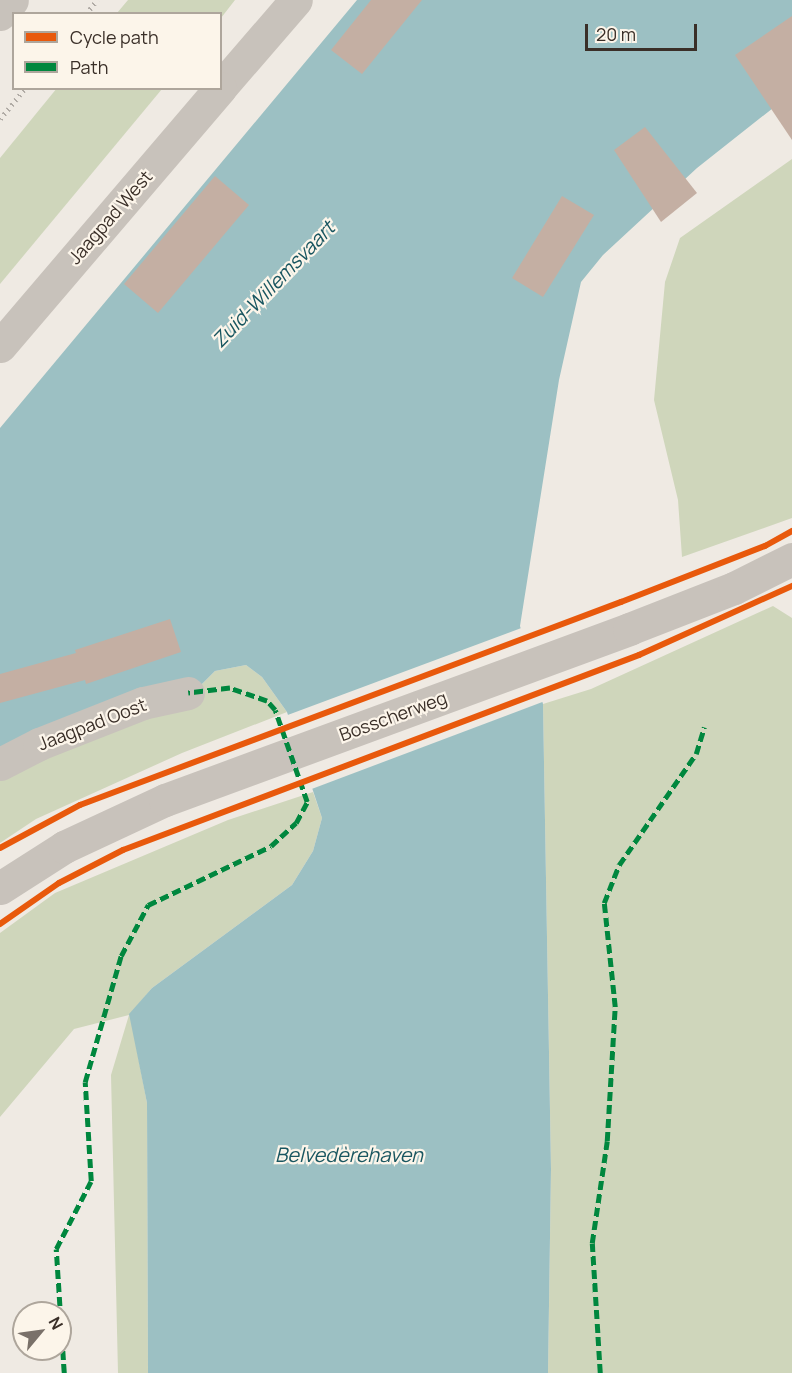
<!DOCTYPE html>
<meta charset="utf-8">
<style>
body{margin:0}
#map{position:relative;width:792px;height:1373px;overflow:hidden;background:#efeae3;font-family:Manrope,sans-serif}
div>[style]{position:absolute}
.green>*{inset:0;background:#cfd6bb}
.water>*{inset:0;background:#9cc0c3}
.pier>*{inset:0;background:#efeae3}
.building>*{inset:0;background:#c4afa3}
.minor>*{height:33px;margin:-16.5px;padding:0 16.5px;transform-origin:16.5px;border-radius:16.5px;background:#c8c2bb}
.rail>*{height:4.5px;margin-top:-2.25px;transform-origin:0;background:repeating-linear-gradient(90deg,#b0aba5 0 1.5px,transparent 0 6px)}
.quiet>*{height:4.5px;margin-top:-2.25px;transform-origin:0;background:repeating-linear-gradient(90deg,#00873e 0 9px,transparent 0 13.5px)}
.cycleway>*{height:6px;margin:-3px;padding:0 3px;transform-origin:3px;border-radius:3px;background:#e8590c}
span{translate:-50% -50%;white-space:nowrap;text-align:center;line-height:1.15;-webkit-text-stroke:4.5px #fcf5ea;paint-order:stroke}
.street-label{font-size:18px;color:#3a2f28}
.water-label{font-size:20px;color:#195660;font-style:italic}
.legend{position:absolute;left:12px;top:12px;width:210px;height:78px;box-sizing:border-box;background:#fcf5ea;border:2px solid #aea69c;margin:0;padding:8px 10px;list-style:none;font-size:18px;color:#3a2f28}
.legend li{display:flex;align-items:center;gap:12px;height:30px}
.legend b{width:30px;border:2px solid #aea69c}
.north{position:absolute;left:12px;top:1301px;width:60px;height:60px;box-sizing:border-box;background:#fcf5ea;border:2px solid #aea69c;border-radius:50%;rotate:61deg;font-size:16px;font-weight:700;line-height:24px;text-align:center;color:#3a2f28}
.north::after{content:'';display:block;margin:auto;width:21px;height:27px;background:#797069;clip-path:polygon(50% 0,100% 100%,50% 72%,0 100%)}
.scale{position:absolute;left:585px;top:24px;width:112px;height:27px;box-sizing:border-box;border:3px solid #3a2f28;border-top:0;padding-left:8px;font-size:18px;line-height:21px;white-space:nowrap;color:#3a2f28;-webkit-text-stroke:4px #fcf5ea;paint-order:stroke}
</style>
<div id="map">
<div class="green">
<div style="clip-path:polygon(128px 0,235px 0,221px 18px,220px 14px,117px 13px)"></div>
<div style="clip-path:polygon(57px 88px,162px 89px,0 284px,0 158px)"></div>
<div style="clip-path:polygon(792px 159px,792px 518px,682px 557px,678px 500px,654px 400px,665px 282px,680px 238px)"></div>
<div style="clip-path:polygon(773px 606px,792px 618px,792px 1373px,548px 1373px,551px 1169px,543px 704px,591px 689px)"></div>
<div style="clip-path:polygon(246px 665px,262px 677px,287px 712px,182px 753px,36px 819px,0 843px,0 756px,199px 687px,215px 671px)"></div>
<div style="clip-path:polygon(313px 792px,322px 818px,313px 851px,292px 885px,152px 988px,130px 1014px,147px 1103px,148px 1373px,118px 1373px,111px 1075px,129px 1015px,74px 1029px,0 1117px,0 933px,55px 893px,228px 820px)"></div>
</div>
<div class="water">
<div style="clip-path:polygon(357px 0,792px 0,792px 93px,697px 168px,603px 255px,581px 282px,559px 380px,520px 626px,543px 704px,551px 1169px,548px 1373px,148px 1373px,147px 1103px,129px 1014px,152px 988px,292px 885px,313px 851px,322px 818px,287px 712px,262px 677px,246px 665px,215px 671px,199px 687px,0 756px,0 428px)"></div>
</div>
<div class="pier">
<div style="clip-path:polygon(524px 627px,545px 701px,309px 790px,285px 716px)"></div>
</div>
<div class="building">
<div style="clip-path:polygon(371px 0,422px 0,362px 74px,331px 50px)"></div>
<div style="clip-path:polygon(792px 16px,792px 140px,735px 55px)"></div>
<div style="clip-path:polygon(645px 127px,697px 193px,661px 222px,614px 150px)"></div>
<div style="clip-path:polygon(215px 176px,249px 205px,158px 313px,124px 284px)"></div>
<div style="clip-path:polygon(562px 196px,594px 215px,543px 297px,512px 278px)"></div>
<div style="clip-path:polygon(170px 619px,181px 652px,86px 684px,85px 680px,0 703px,0 674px,76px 653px,75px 650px)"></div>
</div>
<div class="minor">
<div style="left:0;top:14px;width:18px;rotate:-49deg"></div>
<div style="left:220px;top:88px;width:116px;rotate:-49.2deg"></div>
<div style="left:0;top:346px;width:339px;rotate:-49.5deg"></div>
<div style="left:0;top:764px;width:44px;rotate:-27.1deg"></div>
<div style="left:39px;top:744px;width:112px;rotate:-21.5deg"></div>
<div style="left:143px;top:703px;width:46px;rotate:-12.5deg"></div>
<div style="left:0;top:888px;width:76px;rotate:-32.6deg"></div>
<div style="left:64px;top:847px;width:111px;rotate:-25deg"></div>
<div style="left:165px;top:800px;width:495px;rotate:-20.2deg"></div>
<div style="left:629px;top:629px;width:113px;rotate:-21.3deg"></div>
<div style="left:734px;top:588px;width:65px;rotate:-26.6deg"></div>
</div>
<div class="rail">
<div style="left:86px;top:14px;width:18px;rotate:-52deg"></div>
<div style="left:0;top:119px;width:40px;rotate:-51deg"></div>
</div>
<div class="quiet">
<div style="left:64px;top:1373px;width:124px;rotate:-93.7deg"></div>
<div style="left:56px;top:1249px;width:76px;rotate:-62.8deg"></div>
<div style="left:91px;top:1181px;width:99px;rotate:-93.5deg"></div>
<div style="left:85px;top:1082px;width:131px;rotate:-74.1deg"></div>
<div style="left:121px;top:956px;width:58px;rotate:-62.1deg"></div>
<div style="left:148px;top:905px;width:136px;rotate:-25.6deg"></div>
<div style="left:271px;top:846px;width:34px;rotate:-43deg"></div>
<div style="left:296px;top:823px;width:24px;rotate:-62deg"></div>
<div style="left:307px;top:802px;width:97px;rotate:-109.2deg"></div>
<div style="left:275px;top:710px;width:12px;rotate:-132deg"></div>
<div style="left:267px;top:701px;width:39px;rotate:-161deg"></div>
<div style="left:230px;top:688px;width:42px;rotate:173.2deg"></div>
<div style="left:600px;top:1373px;width:130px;rotate:-93.5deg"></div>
<div style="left:592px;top:1243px;width:103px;rotate:-81.6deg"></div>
<div style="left:607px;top:1141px;width:134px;rotate:-86.6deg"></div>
<div style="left:615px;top:1007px;width:105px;rotate:-96deg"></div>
<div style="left:604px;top:903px;width:41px;rotate:-68.5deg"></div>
<div style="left:619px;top:865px;width:135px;rotate:-55.3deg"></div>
<div style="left:696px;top:754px;width:28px;rotate:-73deg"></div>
</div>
<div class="cycleway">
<div style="left:0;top:848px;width:91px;rotate:-28.3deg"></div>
<div style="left:80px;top:805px;width:578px;rotate:-20.57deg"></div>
<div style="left:621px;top:602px;width:155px;rotate:-21.3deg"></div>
<div style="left:765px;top:546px;width:31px;rotate:-29deg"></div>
<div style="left:0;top:924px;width:72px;rotate:-34.8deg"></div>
<div style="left:59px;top:883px;width:72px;rotate:-27.3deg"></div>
<div style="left:123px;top:850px;width:552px;rotate:-20.7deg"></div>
<div style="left:639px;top:655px;width:168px;rotate:-24.3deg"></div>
</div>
<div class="street-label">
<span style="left:110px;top:217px;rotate:-49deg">Jaagpad West</span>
<span style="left:393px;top:716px;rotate:-20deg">Bosscherweg</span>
<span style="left:92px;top:724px;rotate:-21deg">Jaagpad Oost</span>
</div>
<div class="water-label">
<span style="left:273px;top:284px;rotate:-46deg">Zuid-Willemsvaart</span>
<span style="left:349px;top:1154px">Belvedèrehaven</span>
</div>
<ul class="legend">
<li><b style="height:8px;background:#e8590c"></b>Cycle path</li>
<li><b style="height:8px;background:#00873e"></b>Path</li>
</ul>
<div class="north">N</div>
<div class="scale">20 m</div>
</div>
